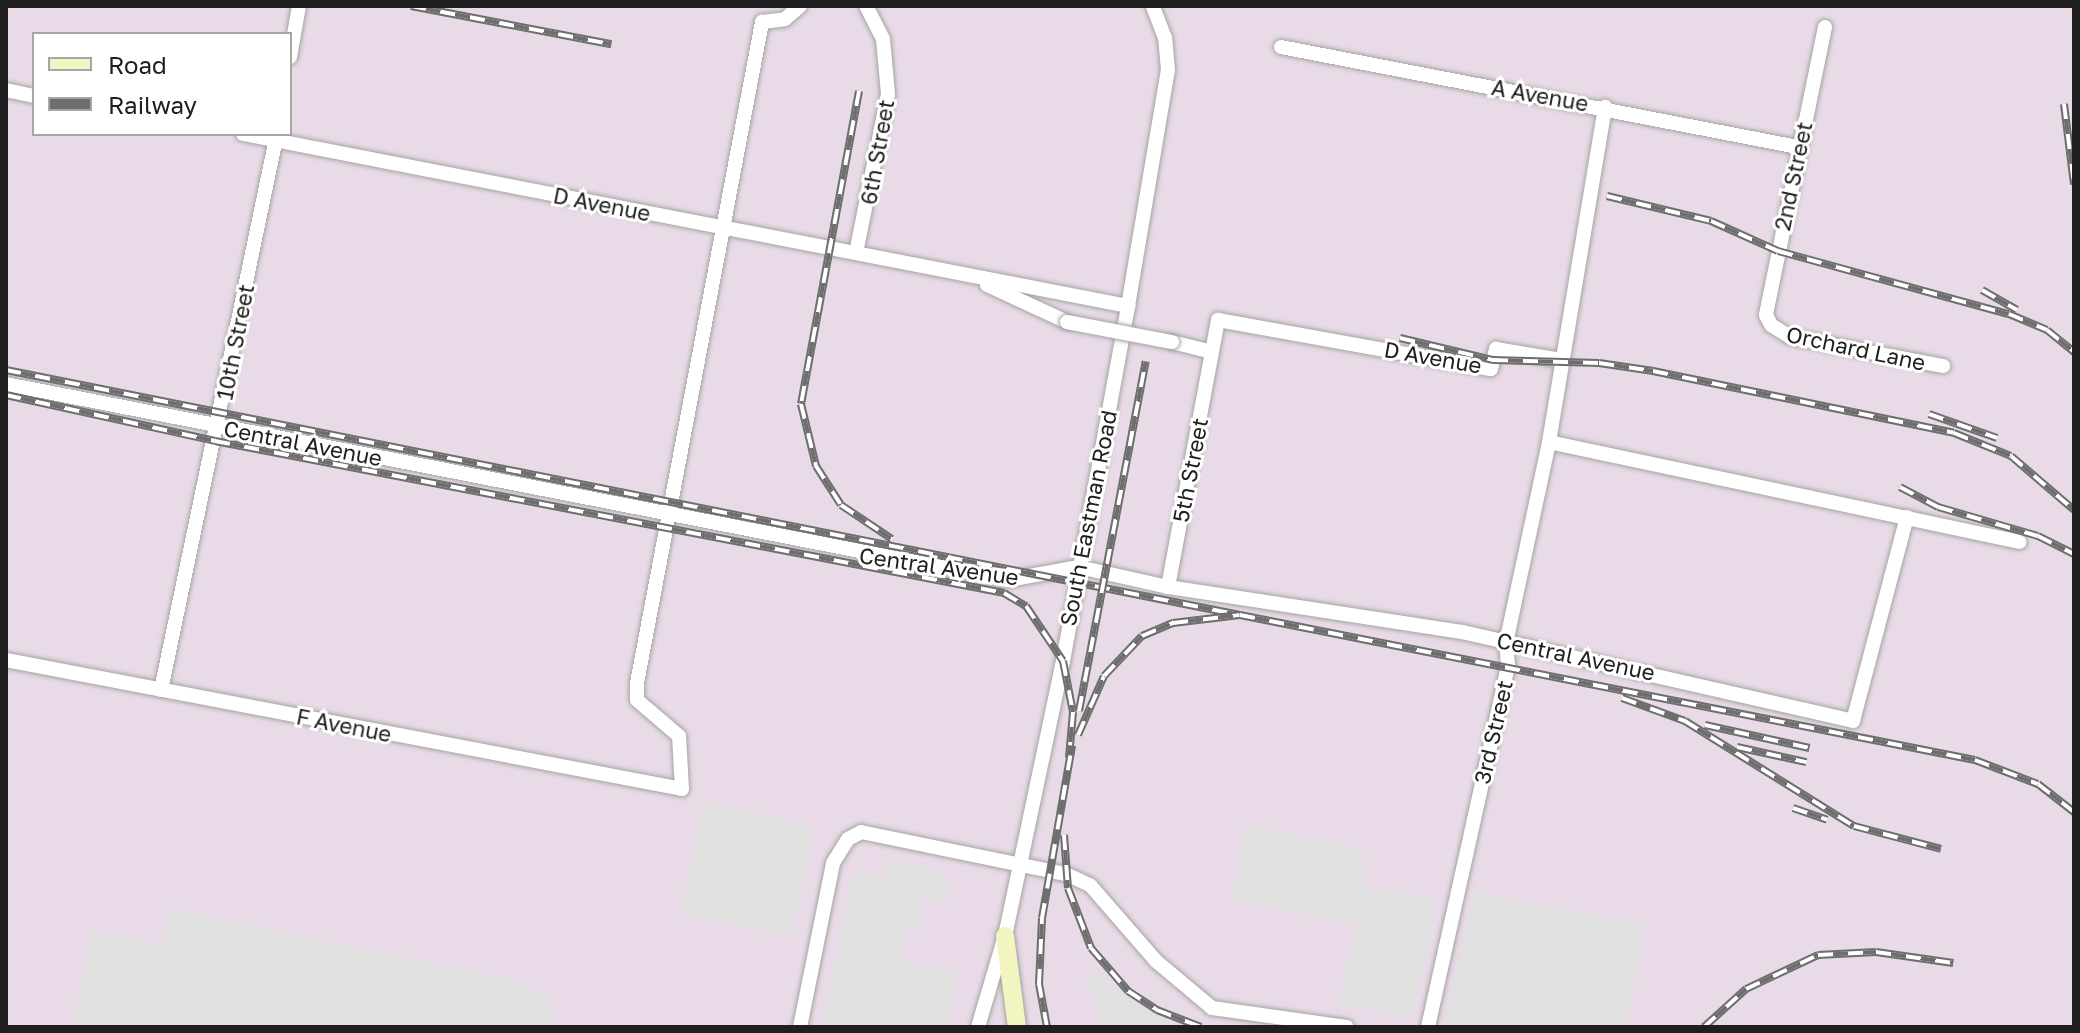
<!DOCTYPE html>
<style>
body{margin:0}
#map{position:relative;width:2080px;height:1033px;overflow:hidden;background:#f0ede7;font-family:"Golos Text",sans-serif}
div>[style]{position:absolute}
.industrial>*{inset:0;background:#e8dae6}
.parking>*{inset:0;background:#e0e0e0}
.roads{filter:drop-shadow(0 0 2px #a4a4a4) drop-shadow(0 0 2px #a4a4a4)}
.street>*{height:14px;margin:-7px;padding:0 7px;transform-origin:7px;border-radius:7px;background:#fff}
.secondary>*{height:18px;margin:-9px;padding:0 9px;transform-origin:9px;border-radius:9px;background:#f2f5c0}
.rail>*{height:8px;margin-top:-4px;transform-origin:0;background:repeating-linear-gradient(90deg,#fff 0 15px,#6e6e6e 0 30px);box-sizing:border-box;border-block:2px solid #6e6e6e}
.bridges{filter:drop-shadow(0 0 2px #a4a4a4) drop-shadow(0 0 2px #a4a4a4)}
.street-bridge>*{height:14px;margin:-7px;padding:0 7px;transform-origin:7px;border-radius:7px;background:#fff}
span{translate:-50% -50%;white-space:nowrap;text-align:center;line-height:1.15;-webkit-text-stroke:6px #fff;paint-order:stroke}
.street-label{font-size:22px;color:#202020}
.frame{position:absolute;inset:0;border:8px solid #202020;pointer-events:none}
.legend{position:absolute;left:32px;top:32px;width:260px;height:104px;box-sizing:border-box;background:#fff;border:2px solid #a6a6a6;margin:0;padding:10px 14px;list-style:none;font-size:24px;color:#202020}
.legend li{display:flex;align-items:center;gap:16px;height:40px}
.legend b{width:40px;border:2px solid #a6a6a6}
</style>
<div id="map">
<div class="industrial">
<div style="clip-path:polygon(evenodd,6px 6px,2074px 6px,2074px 1027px,6px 1027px,6px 6px,34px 34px,290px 34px,290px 134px,34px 134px,34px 34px)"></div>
</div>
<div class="parking">
<div style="clip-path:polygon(703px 802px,806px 824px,813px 838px,791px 936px,681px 914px)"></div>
<div style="clip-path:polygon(1247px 825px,1361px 849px,1366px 889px,1437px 898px,1413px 1017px,1338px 1003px,1357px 925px,1231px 899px)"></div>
<div style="clip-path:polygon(892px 860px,938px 870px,949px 885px,946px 902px,924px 898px,917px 930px,907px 929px,900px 962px,957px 973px,951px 1012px,943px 1027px,823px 1027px,850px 887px,858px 872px,887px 876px,883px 862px)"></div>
<div style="clip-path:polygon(1473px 892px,1645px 925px,1626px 1027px,1443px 1027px)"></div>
<div style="clip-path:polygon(171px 909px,513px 980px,548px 1000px,558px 1027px,72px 1027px,92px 931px,155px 944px,165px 936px)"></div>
<div style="clip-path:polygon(1097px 973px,1138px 1006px,1177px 1027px,1103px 1027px,1086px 978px)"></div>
</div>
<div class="roads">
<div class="street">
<div style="left:1825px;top:27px;width:294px;rotate:101.6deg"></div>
<div style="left:1766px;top:315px;width:11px;rotate:63deg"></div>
<div style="left:1771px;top:325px;width:22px;rotate:32deg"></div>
<div style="left:1790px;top:337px;width:156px;rotate:10.7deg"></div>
<div style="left:1281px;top:47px;width:527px;rotate:10.95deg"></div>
<div style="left:290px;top:57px;width:52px;rotate:-80deg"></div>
<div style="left:6px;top:90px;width:29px;rotate:12deg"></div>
<div style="left:243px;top:134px;width:902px;rotate:11deg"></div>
<div style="left:856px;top:253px;width:162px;rotate:-78.6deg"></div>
<div style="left:888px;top:94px;width:55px;rotate:-95.2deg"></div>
<div style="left:883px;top:39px;width:37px;rotate:-117deg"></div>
<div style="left:987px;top:285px;width:88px;rotate:24.8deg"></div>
<div style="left:1172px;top:342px;width:41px;rotate:14deg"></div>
<div style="left:6px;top:384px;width:1021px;rotate:11.07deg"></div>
<div style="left:1008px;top:580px;width:72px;rotate:-10.4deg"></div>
<div style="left:1079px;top:567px;width:91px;rotate:12.7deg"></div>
<div style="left:1168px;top:587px;width:297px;rotate:8.7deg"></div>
<div style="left:1462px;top:632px;width:401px;rotate:12.8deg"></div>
<div style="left:1853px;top:721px;width:211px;rotate:-75.2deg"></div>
<div style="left:1549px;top:442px;width:481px;rotate:12deg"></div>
<div style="left:1168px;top:587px;width:272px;rotate:-79.4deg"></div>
<div style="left:1218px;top:320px;width:277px;rotate:10.2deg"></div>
<div style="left:1491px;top:369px;width:21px;rotate:-76deg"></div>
<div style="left:1496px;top:349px;width:66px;rotate:9.6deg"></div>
<div style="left:6px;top:660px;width:688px;rotate:10.8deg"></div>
<div style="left:682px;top:789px;width:53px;rotate:-93.2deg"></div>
<div style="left:679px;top:736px;width:55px;rotate:-139.4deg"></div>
<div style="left:637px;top:700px;width:17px;rotate:-90deg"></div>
<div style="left:637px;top:683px;width:673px;rotate:-79.29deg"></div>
<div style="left:762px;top:22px;width:23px;rotate:-7deg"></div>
<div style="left:785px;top:19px;width:20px;rotate:-41deg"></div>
<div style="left:161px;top:690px;width:568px;rotate:-78.22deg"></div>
<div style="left:800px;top:1027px;width:167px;rotate:-78.6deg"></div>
<div style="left:833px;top:863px;width:28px;rotate:-58deg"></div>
<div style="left:848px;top:839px;width:15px;rotate:-28deg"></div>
<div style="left:861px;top:832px;width:209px;rotate:11.6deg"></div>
<div style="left:1066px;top:874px;width:26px;rotate:25deg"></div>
<div style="left:1090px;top:885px;width:101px;rotate:49deg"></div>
<div style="left:1156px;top:961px;width:73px;rotate:40deg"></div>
<div style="left:1212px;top:1008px;width:136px;rotate:8deg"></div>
<div style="left:978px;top:1027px;width:95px;rotate:-73.5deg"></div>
<div style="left:1005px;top:936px;width:281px;rotate:-78.1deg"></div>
<div style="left:1063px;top:661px;width:361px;rotate:-79.6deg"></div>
<div style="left:1128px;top:306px;width:239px;rotate:-80.4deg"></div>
<div style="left:1168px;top:70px;width:32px;rotate:-95deg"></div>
<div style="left:1165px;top:38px;width:34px;rotate:-111deg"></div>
<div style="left:1428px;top:1027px;width:371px;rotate:-77.5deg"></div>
<div style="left:1508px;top:665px;width:22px;rotate:-95deg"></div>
<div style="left:1506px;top:643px;width:206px;rotate:-77.9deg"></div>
<div style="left:1549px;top:442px;width:340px;rotate:-80.5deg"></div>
</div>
<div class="secondary">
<div style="left:1005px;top:936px;width:92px;rotate:82.5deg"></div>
</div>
</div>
<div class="rail">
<div style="left:411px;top:6px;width:204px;rotate:10.8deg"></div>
<div style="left:859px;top:91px;width:318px;rotate:100.5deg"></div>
<div style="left:801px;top:404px;width:64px;rotate:76.4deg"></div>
<div style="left:816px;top:466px;width:46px;rotate:57.3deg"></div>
<div style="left:841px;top:505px;width:61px;rotate:33.7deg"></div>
<div style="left:2064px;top:104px;width:81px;rotate:82.9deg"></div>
<div style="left:1607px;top:196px;width:107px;rotate:13.5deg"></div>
<div style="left:1711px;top:221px;width:73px;rotate:24.1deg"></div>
<div style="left:1778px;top:251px;width:239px;rotate:15.3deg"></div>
<div style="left:2009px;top:314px;width:41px;rotate:22.8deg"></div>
<div style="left:2047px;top:330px;width:35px;rotate:39deg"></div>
<div style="left:1982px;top:290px;width:40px;rotate:29.7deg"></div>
<div style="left:1400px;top:338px;width:96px;rotate:13.3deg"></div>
<div style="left:1493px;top:360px;width:106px;rotate:1.6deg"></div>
<div style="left:1599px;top:363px;width:55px;rotate:8.4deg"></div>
<div style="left:1653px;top:371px;width:307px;rotate:11.6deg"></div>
<div style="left:1954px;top:433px;width:61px;rotate:22deg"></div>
<div style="left:2011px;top:456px;width:83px;rotate:40.6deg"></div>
<div style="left:6px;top:370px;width:1258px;rotate:11.23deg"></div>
<div style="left:6px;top:395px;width:214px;rotate:12.4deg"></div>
<div style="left:215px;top:441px;width:804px;rotate:10.9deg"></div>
<div style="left:1004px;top:593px;width:26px;rotate:31deg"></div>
<div style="left:1026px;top:606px;width:66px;rotate:56.1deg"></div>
<div style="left:1063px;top:661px;width:52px;rotate:78.9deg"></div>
<div style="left:1073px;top:712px;width:46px;rotate:95deg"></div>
<div style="left:1929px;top:414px;width:72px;rotate:19.4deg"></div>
<div style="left:1900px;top:487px;width:43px;rotate:27.8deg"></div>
<div style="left:1938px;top:507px;width:104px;rotate:16.2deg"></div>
<div style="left:2038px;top:536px;width:40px;rotate:26.6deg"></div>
<div style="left:1622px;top:698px;width:67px;rotate:20.1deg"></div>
<div style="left:1685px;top:721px;width:199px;rotate:31.9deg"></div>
<div style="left:1854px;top:826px;width:90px;rotate:14.8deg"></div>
<div style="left:1079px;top:711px;width:356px;rotate:-79.2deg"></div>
<div style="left:1705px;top:725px;width:107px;rotate:12.4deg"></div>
<div style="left:1078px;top:735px;width:64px;rotate:-66.2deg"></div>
<div style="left:1104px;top:676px;width:55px;rotate:-46.5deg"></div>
<div style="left:1142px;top:636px;width:34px;rotate:-23deg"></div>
<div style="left:1173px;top:623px;width:67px;rotate:-6.8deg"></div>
<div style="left:1240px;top:615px;width:749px;rotate:11.16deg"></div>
<div style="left:1975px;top:760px;width:67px;rotate:20.9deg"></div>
<div style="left:2038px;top:784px;width:46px;rotate:37.9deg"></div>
<div style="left:1737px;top:747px;width:71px;rotate:12.3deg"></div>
<div style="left:1793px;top:808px;width:36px;rotate:19deg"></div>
<div style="left:1064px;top:835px;width:53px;rotate:85.7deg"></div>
<div style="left:1068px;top:888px;width:64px;rotate:69deg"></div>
<div style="left:1091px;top:948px;width:57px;rotate:49.3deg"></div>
<div style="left:1128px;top:991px;width:35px;rotate:33deg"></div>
<div style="left:1157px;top:1010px;width:47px;rotate:21.1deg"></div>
<div style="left:1047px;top:1027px;width:44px;rotate:-100.5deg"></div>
<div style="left:1039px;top:984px;width:66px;rotate:-87.4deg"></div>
<div style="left:1042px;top:918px;width:175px;rotate:-80.1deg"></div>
<div style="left:1704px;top:1027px;width:57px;rotate:-42.1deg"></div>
<div style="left:1746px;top:989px;width:80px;rotate:-25.3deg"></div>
<div style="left:1818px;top:955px;width:58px;rotate:-3deg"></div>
<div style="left:1876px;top:952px;width:78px;rotate:8.1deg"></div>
</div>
<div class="bridges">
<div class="street-bridge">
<div style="left:1067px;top:322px;width:107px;rotate:10.8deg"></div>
</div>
</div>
<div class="street-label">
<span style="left:1540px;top:95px;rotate:10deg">A Avenue</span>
<span style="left:877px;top:152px;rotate:-80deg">6th Street</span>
<span style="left:1793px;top:176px;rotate:-78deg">2nd Street</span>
<span style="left:602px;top:204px;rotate:11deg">D Avenue</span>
<span style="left:235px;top:342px;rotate:-79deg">10th Street</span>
<span style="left:1856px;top:348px;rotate:12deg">Orchard Lane</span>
<span style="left:1433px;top:357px;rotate:10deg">D Avenue</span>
<span style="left:303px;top:443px;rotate:11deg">Central Avenue</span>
<span style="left:1190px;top:470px;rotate:-79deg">5th Street</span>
<span style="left:1088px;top:518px;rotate:-79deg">South Eastman Road</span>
<span style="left:939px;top:566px;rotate:8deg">Central Avenue</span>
<span style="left:1576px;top:656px;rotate:12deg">Central Avenue</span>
<span style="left:344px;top:725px;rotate:11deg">F Avenue</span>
<span style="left:1493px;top:732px;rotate:-77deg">3rd Street</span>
</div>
<div class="frame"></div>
<ul class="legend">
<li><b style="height:10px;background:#f2f5c0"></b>Road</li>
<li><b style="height:10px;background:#6e6e6e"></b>Railway</li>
</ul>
</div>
